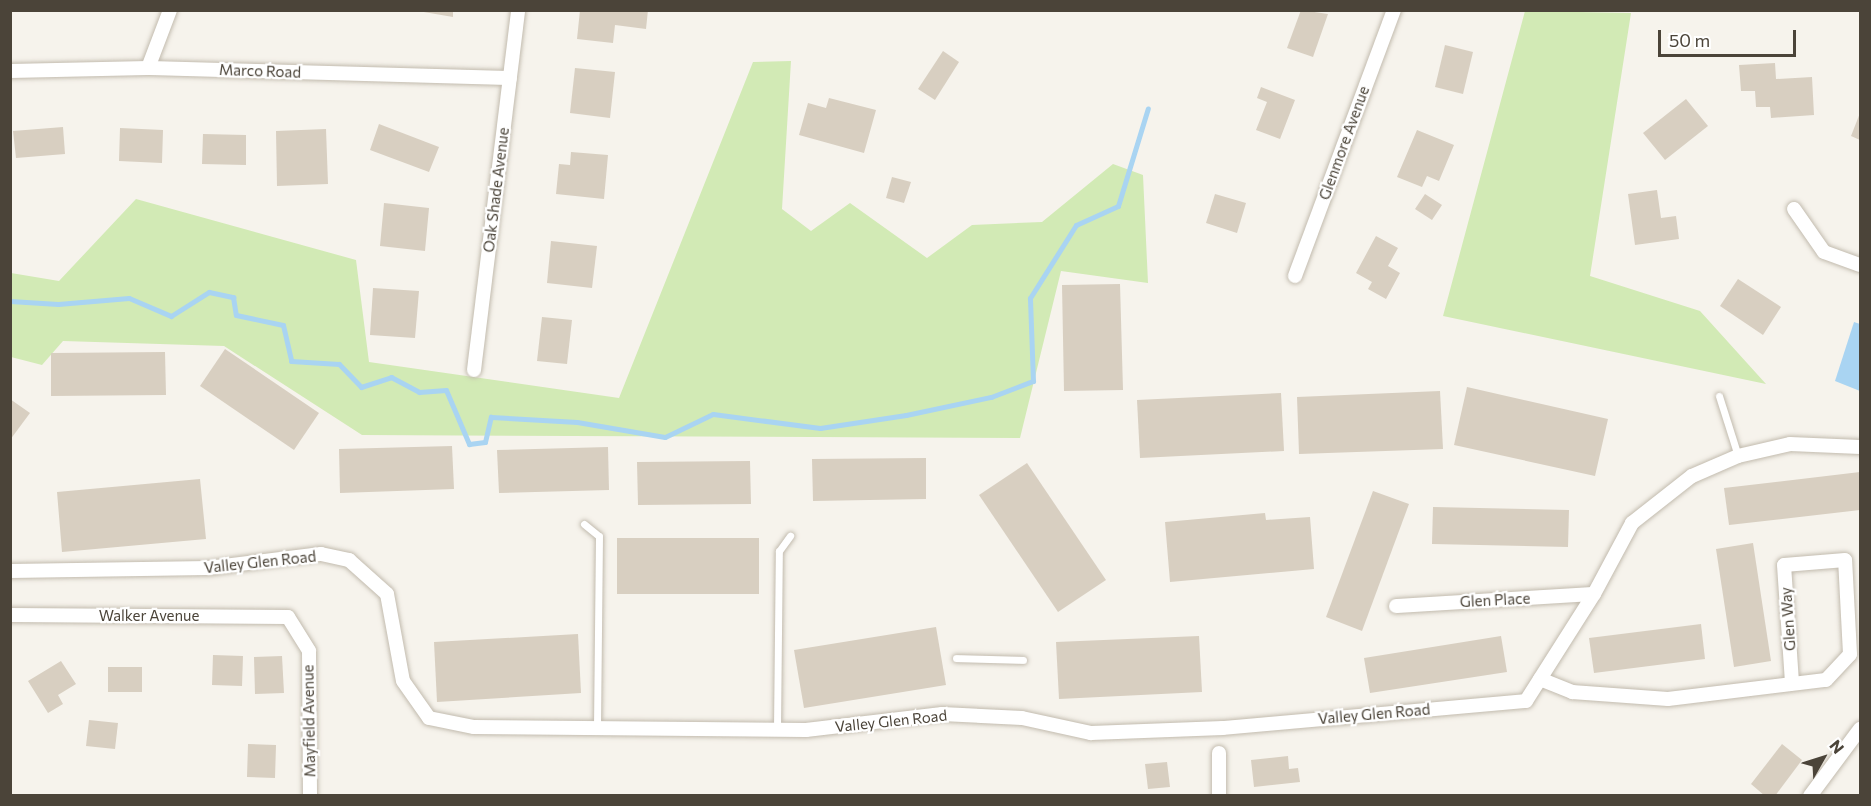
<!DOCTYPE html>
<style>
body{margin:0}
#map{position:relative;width:1871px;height:806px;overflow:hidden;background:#f6f3ec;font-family:Commissioner,sans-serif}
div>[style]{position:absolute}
.green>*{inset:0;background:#d2eab5}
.water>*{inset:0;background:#a9d4f2}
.stream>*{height:5px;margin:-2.5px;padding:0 2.5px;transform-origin:2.5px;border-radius:2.5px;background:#a9d4f2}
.building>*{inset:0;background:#d8cfc1}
.roads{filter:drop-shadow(0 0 2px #c2bbae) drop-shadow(0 0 2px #c2bbae)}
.service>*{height:7px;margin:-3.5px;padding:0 3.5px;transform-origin:3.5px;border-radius:3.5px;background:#fff}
.minor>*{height:14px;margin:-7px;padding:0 7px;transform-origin:7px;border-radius:7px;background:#fff}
span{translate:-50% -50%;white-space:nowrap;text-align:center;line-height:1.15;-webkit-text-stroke:4.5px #fff;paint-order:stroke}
.street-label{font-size:15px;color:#4b4439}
.frame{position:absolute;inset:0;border:12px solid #4b4439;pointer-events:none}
.north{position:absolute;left:1793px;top:728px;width:60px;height:60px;-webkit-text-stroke:4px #fff;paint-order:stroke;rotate:51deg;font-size:16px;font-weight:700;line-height:24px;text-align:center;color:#4b4439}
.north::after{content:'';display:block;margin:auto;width:21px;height:27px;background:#4b4439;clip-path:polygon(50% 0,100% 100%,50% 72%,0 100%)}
.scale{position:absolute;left:1658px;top:30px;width:138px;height:27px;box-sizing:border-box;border:3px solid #4b4439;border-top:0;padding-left:8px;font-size:18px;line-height:21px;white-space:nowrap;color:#4b4439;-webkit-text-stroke:4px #fff;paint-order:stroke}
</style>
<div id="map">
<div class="green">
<div style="clip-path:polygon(1525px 11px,1631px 13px,1590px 276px,1700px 311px,1766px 384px,1443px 316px)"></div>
<div style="clip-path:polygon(791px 61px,782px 209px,811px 231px,850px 203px,927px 258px,972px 225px,1042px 222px,1113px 164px,1143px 175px,1148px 283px,1061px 271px,1020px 438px,362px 435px,224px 346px,63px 341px,42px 365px,11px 357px,11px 273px,59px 281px,136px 199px,356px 260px,369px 362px,619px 398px,753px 62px)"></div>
</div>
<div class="water">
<div style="clip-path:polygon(1854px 322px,1860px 324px,1860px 391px,1835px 381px)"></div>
</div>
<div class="stream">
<div style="left:10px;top:301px;width:48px;rotate:3.6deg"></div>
<div style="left:58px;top:304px;width:71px;rotate:-4.8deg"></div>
<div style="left:129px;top:298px;width:46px;rotate:23.2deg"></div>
<div style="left:171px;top:316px;width:45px;rotate:-32.3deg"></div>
<div style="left:209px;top:292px;width:25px;rotate:12deg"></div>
<div style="left:233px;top:297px;width:18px;rotate:81deg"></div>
<div style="left:236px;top:315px;width:48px;rotate:12deg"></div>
<div style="left:283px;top:325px;width:37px;rotate:77deg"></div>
<div style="left:291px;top:361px;width:48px;rotate:3.6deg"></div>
<div style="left:339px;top:364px;width:32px;rotate:46deg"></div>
<div style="left:361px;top:387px;width:32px;rotate:-18deg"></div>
<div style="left:391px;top:377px;width:32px;rotate:28deg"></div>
<div style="left:419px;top:392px;width:27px;rotate:-4deg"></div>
<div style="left:446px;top:390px;width:59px;rotate:66.9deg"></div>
<div style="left:469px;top:444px;width:16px;rotate:-7deg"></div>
<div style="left:485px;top:442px;width:26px;rotate:-77deg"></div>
<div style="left:491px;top:417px;width:86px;rotate:3.3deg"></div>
<div style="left:577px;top:422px;width:89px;rotate:9.7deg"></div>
<div style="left:665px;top:437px;width:53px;rotate:-25.6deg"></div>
<div style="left:713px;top:414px;width:108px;rotate:7.5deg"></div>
<div style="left:820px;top:428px;width:87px;rotate:-8.6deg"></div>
<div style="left:906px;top:415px;width:87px;rotate:-12deg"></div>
<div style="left:991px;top:397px;width:45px;rotate:-20.9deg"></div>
<div style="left:1033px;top:381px;width:83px;rotate:-92.1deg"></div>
<div style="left:1030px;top:298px;width:86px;rotate:-57.8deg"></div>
<div style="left:1076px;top:225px;width:46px;rotate:-24.3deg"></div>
<div style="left:1118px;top:206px;width:102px;rotate:-73deg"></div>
</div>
<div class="building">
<div style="clip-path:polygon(412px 10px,453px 10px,453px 17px)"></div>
<div style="clip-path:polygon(580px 10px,648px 10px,646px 29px,615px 25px,613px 43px,577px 39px)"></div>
<div style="clip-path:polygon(1301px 10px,1328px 14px,1313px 57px,1287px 48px)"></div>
<div style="clip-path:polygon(1445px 45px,1473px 52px,1463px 94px,1435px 87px)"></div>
<div style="clip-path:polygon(943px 51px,959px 62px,935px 100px,918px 89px)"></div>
<div style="clip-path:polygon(1775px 63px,1776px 79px,1812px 77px,1814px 115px,1771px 118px,1770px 107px,1756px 107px,1755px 91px,1741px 91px,1739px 65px)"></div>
<div style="clip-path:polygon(575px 68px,615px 72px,610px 118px,570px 113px)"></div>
<div style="clip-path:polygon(1261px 87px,1295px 100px,1280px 139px,1256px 130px,1267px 102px,1257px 98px)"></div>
<div style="clip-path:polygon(829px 98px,876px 110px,864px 153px,799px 135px,808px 103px,826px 108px)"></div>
<div style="clip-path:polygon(1686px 99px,1708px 126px,1665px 160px,1643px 133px)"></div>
<div style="clip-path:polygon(1860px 113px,1860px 140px,1851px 136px)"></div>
<div style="clip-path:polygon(379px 124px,439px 147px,429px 172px,370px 150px)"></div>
<div style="clip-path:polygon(63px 127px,65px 154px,16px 158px,13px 131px)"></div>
<div style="clip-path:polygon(120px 128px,163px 130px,162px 163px,119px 161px)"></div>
<div style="clip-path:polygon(326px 129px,328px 184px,277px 186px,276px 131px)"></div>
<div style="clip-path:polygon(1417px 130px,1454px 145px,1439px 181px,1427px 176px,1422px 187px,1397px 177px)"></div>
<div style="clip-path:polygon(203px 134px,246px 135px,246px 165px,202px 164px)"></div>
<div style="clip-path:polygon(571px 152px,608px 155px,604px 199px,556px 194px,559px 164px,570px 165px)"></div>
<div style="clip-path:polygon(892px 177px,911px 182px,904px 203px,886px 198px)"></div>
<div style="clip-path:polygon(1657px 190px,1661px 218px,1676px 216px,1679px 239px,1635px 245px,1628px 194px)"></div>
<div style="clip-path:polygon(1215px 194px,1246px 203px,1237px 233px,1206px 223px)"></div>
<div style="clip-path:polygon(1425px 194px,1442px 205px,1432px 220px,1415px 209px)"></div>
<div style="clip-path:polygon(384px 203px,429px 208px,425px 251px,380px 246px)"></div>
<div style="clip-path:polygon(1376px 236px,1398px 248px,1388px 266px,1400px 273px,1386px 299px,1368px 289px,1372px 282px,1356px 273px)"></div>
<div style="clip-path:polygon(551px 241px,597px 246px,592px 288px,547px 283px)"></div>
<div style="clip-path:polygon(1738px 279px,1781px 307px,1763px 335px,1720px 306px)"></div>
<div style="clip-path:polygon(1120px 284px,1123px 390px,1064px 391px,1062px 285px)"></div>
<div style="clip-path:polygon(373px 288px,419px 291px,415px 338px,370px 335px)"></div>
<div style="clip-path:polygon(542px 317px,572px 320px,567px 364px,537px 361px)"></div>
<div style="clip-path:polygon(225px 349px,319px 413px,294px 450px,200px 386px)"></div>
<div style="clip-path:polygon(165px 352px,166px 395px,51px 396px,51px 353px)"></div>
<div style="clip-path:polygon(1467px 387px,1608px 419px,1595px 476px,1454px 445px)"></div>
<div style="clip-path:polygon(1440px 391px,1443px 449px,1299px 454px,1297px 397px)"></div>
<div style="clip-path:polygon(1281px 393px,1284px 451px,1140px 458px,1137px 400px)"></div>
<div style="clip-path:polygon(10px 399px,30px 413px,10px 440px)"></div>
<div style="clip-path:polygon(452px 446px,454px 489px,340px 493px,339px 449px)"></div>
<div style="clip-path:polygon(608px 447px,609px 490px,499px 493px,497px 450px)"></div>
<div style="clip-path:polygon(926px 458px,926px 499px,813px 501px,812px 459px)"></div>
<div style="clip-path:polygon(750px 461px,751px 504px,638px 505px,637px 462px)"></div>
<div style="clip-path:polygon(1027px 463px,1106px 580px,1058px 612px,979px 495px)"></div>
<div style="clip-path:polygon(1860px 472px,1860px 510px,1729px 525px,1724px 488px)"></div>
<div style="clip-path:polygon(200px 479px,206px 539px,62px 552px,57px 492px)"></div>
<div style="clip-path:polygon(1373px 491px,1409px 504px,1362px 631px,1326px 617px)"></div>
<div style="clip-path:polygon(1433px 507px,1569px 510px,1568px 547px,1432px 544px)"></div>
<div style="clip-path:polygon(1265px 513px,1266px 520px,1310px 517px,1314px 569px,1170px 582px,1165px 522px)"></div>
<div style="clip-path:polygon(617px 538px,759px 538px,759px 594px,617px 594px)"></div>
<div style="clip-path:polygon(1753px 543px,1771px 661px,1734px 667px,1716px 549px)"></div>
<div style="clip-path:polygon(1701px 624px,1705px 659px,1594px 673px,1589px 638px)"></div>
<div style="clip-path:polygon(936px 627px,946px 685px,804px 708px,794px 650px)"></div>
<div style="clip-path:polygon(578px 634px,581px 693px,437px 702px,434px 642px)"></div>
<div style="clip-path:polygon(1199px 636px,1202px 692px,1059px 699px,1056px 642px)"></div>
<div style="clip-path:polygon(1501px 636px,1507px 672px,1370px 693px,1364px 658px)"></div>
<div style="clip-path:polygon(213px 655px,243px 656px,242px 686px,212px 685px)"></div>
<div style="clip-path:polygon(282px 656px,284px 693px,255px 694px,254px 657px)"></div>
<div style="clip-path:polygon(61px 661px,76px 684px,58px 695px,63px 704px,48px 713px,28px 681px)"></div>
<div style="clip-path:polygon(108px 667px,142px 667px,142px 692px,108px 692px)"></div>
<div style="clip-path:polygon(89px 720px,118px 723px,115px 749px,86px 746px)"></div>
<div style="clip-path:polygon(248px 744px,276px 745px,275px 778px,247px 777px)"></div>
<div style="clip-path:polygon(1782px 744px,1802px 760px,1775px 796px,1765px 796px,1751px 784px)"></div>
<div style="clip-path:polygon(1288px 756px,1289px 769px,1298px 768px,1300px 782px,1254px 787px,1251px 760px)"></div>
<div style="clip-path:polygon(1167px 762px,1170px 787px,1148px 789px,1145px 764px)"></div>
</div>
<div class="roads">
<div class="service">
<div style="left:1719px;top:396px;width:63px;rotate:72.4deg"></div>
<div style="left:584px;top:524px;width:19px;rotate:39deg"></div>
<div style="left:599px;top:536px;width:193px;rotate:90.6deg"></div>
<div style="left:956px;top:658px;width:67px;rotate:1.7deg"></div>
<div style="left:777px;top:729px;width:178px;rotate:-89.4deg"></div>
<div style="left:779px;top:551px;width:19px;rotate:-54deg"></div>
</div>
<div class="minor">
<div style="left:148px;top:68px;width:62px;rotate:-69.2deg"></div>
<div style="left:10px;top:71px;width:138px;rotate:-1.2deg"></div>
<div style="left:148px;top:68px;width:362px;rotate:1.6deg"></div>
<div style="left:1794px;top:209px;width:52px;rotate:55.1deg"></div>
<div style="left:1824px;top:252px;width:38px;rotate:20deg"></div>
<div style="left:1295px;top:276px;width:284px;rotate:-69.6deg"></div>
<div style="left:474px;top:370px;width:363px;rotate:-83deg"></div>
<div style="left:10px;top:571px;width:198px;rotate:-0.9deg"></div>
<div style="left:208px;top:568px;width:114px;rotate:-7.1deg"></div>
<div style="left:321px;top:554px;width:29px;rotate:12deg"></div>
<div style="left:349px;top:560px;width:51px;rotate:41.8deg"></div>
<div style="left:387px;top:594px;width:88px;rotate:79.6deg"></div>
<div style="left:403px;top:681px;width:45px;rotate:54.9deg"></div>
<div style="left:429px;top:718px;width:46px;rotate:11.3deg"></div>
<div style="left:474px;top:727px;width:332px;rotate:0.5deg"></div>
<div style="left:806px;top:730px;width:137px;rotate:-6.7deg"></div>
<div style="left:942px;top:714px;width:80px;rotate:2.9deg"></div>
<div style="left:1022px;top:718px;width:71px;rotate:12.3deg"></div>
<div style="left:1091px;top:733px;width:132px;rotate:-2.2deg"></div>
<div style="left:1223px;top:728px;width:304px;rotate:-5.1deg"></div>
<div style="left:1526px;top:701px;width:127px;rotate:-57.6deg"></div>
<div style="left:1594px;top:594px;width:81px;rotate:-61.8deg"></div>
<div style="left:1632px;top:523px;width:76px;rotate:-38.1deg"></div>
<div style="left:1692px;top:476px;width:50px;rotate:-23.5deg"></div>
<div style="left:1738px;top:456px;width:53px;rotate:-13deg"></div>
<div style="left:1790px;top:444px;width:70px;rotate:2.5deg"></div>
<div style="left:1396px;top:606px;width:198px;rotate:-3.5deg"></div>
<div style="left:10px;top:615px;width:278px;rotate:0.4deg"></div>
<div style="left:288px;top:617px;width:40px;rotate:58deg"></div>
<div style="left:309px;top:651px;width:145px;rotate:89.6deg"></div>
<div style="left:1540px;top:679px;width:35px;rotate:22deg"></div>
<div style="left:1572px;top:692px;width:96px;rotate:4.2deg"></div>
<div style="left:1668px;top:699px;width:159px;rotate:-6.9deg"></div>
<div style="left:1826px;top:680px;width:35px;rotate:-47deg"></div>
<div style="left:1850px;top:654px;width:94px;rotate:-93deg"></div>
<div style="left:1845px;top:560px;width:61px;rotate:175.3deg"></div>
<div style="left:1784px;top:565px;width:117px;rotate:86.1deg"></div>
<div style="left:1219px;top:753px;width:43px;rotate:90deg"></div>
<div style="left:1810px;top:796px;width:84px;rotate:-53.3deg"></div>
</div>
</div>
<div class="street-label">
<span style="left:260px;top:71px;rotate:2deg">Marco Road</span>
<span style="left:1344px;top:143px;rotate:-70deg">Glenmore Avenue</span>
<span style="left:496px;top:190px;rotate:-83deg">Oak Shade Avenue</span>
<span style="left:260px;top:562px;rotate:-6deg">Valley Glen Road</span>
<span style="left:1495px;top:600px;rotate:-3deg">Glen Place</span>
<span style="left:149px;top:616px">Walker Avenue</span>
<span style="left:1788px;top:619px;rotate:-94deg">Glen Way</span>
<span style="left:1374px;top:714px;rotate:-5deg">Valley Glen Road</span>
<span style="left:309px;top:721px;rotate:-91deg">Mayfield Avenue</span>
<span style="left:891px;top:721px;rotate:-6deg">Valley Glen Road</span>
</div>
<div class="frame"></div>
<div class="north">N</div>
<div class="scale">50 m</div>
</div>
